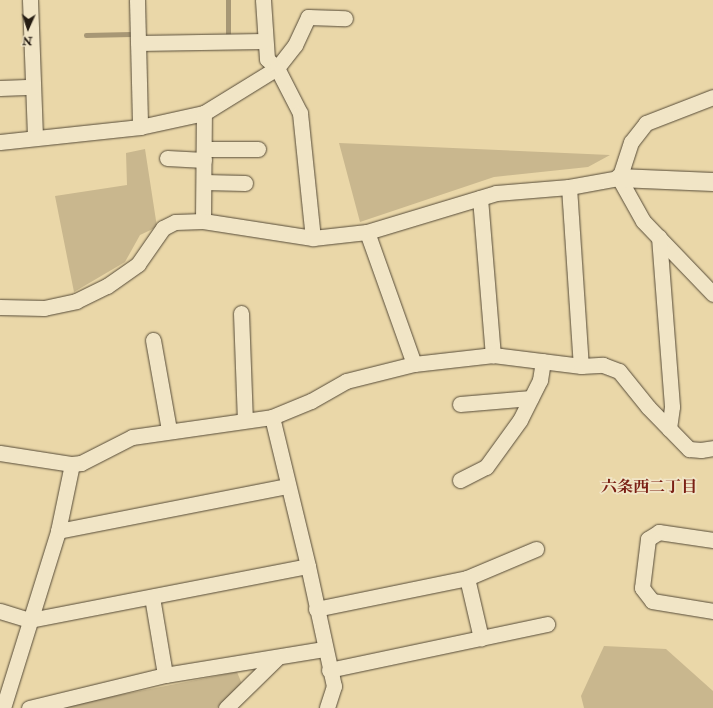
<!DOCTYPE html>
<meta charset="utf-8">
<style>
body{margin:0}
#map{position:relative;width:713px;height:708px;overflow:hidden;background:#ead7a8;font-family:"IM FELL Double Pica","Noto Serif JP",serif}
div>[style]{position:absolute}
.green>*{inset:0;background:#c9b78e}
.stream>*{height:4.5px;margin:-2.25px;padding:0 2.25px;transform-origin:2.25px;border-radius:2.25px;background:#a79775}
.roads{filter:drop-shadow(0 0 1px #564b38) drop-shadow(0 0 1px #564b38)}
.minor>*{height:15px;margin:-7.5px;padding:0 7.5px;transform-origin:7.5px;border-radius:7.5px;background:#f1e5c6}
.tertiary>*{height:18px;margin:-9px;padding:0 9px;transform-origin:9px;border-radius:9px;background:#f1e5c6}
span{translate:-50% -50%;white-space:nowrap;text-align:center;line-height:1.15;-webkit-text-stroke:3.5px #f1e5c6;paint-order:stroke}
.neighbourhood-label{font-size:16px;color:#7a1f14;font-weight:700}
.north{position:absolute;left:8px;top:8px;width:40px;height:40px;-webkit-text-stroke:3px #f1e5c6;paint-order:stroke;rotate:183deg;font-size:11px;font-weight:700;line-height:16px;text-align:center;color:#251c12}
.north::after{content:'';display:block;margin:auto;width:14px;height:18px;background:#251c12;clip-path:polygon(50% 0,100% 100%,50% 72%,0 100%)}
</style>
<div id="map">
<div class="green">
<div style="clip-path:polygon(339px 143px,610px 155px,588px 167px,494px 177px,360px 222px)"></div>
<div style="clip-path:polygon(145px 149px,157px 227px,140px 235px,125px 262px,74px 292px,55px 196px,127px 185px,126px 153px)"></div>
<div style="clip-path:polygon(604px 646px,666px 649px,713px 691px,713px 708px,584px 708px,581px 696px)"></div>
<div style="clip-path:polygon(237px 672px,242px 684px,217px 708px,53px 708px)"></div>
</div>
<div class="stream">
<div style="left:86px;top:35px;width:45px;rotate:-1.3deg"></div>
<div style="left:228px;top:36px;width:36px;rotate:-90deg"></div>
</div>
<div class="roads">
<div class="minor">
<div style="left:30px;top:0;width:138px;rotate:87.9deg"></div>
<div style="left:137px;top:0;width:127px;rotate:88.6deg"></div>
<div style="left:263px;top:0;width:59px;rotate:86.1deg"></div>
<div style="left:267px;top:59px;width:13px;rotate:42deg"></div>
<div style="left:277px;top:68px;width:29px;rotate:-52deg"></div>
<div style="left:295px;top:45px;width:31px;rotate:-65deg"></div>
<div style="left:308px;top:17px;width:37px;rotate:2deg"></div>
<div style="left:138px;top:43px;width:126px;rotate:-0.9deg"></div>
<div style="left:0;top:88px;width:33px;rotate:-2deg"></div>
<div style="left:713px;top:97px;width:72px;rotate:158.8deg"></div>
<div style="left:646px;top:123px;width:24px;rotate:128deg"></div>
<div style="left:631px;top:142px;width:38px;rotate:108deg"></div>
<div style="left:619px;top:178px;width:49px;rotate:60.8deg"></div>
<div style="left:643px;top:221px;width:101px;rotate:46.2deg"></div>
<div style="left:0;top:142px;width:141px;rotate:-6.1deg"></div>
<div style="left:140px;top:127px;width:66px;rotate:-12.3deg"></div>
<div style="left:204px;top:113px;width:86px;rotate:-31.7deg"></div>
<div style="left:277px;top:68px;width:51px;rotate:62.9deg"></div>
<div style="left:300px;top:113px;width:126px;rotate:84.1deg"></div>
<div style="left:204px;top:149px;width:54px"></div>
<div style="left:167px;top:158px;width:37px;rotate:3deg"></div>
<div style="left:204px;top:182px;width:41px;rotate:1.4deg"></div>
<div style="left:569px;top:187px;width:179px;rotate:86.2deg"></div>
<div style="left:480px;top:198px;width:158px;rotate:85.3deg"></div>
<div style="left:203px;top:221px;width:108px;rotate:-89.5deg"></div>
<div style="left:659px;top:237px;width:170px;rotate:85.6deg"></div>
<div style="left:672px;top:407px;width:22px;rotate:98deg"></div>
<div style="left:0;top:307px;width:44px;rotate:1.3deg"></div>
<div style="left:44px;top:308px;width:33px;rotate:-12deg"></div>
<div style="left:76px;top:301px;width:34px;rotate:-26deg"></div>
<div style="left:107px;top:286px;width:38px;rotate:-35deg"></div>
<div style="left:138px;top:264px;width:44px;rotate:-55.2deg"></div>
<div style="left:163px;top:228px;width:13px;rotate:-27deg"></div>
<div style="left:175px;top:222px;width:28px;rotate:-2deg"></div>
<div style="left:203px;top:221px;width:111px;rotate:8.8deg"></div>
<div style="left:313px;top:238px;width:54px;rotate:-6.3deg"></div>
<div style="left:367px;top:232px;width:135px;rotate:-16.8deg"></div>
<div style="left:496px;top:193px;width:73px;rotate:-4.7deg"></div>
<div style="left:569px;top:187px;width:51px;rotate:-10.2deg"></div>
<div style="left:241px;top:313px;width:107px;rotate:87.9deg"></div>
<div style="left:153px;top:340px;width:91px;rotate:79.9deg"></div>
<div style="left:414px;top:364px;width:80px;rotate:-6.5deg"></div>
<div style="left:493px;top:355px;width:89px;rotate:7.1deg"></div>
<div style="left:581px;top:366px;width:22px;rotate:-3deg"></div>
<div style="left:603px;top:365px;width:17px;rotate:21deg"></div>
<div style="left:619px;top:371px;width:46px;rotate:51.1deg"></div>
<div style="left:648px;top:407px;width:59px;rotate:45.7deg"></div>
<div style="left:689px;top:449px;width:12px;rotate:5deg"></div>
<div style="left:701px;top:450px;width:12px;rotate:-9deg"></div>
<div style="left:460px;top:404px;width:71px;rotate:-4.8deg"></div>
<div style="left:272px;top:417px;width:153px;rotate:76.4deg"></div>
<div style="left:308px;top:566px;width:123px;rotate:77.8deg"></div>
<div style="left:334px;top:686px;width:23px;rotate:108deg"></div>
<div style="left:0;top:453px;width:73px;rotate:8.7deg"></div>
<div style="left:72px;top:464px;width:9px;rotate:-6deg"></div>
<div style="left:81px;top:463px;width:57px;rotate:-27deg"></div>
<div style="left:132px;top:437px;width:141px;rotate:-8.1deg"></div>
<div style="left:272px;top:417px;width:42px;rotate:-22.3deg"></div>
<div style="left:311px;top:401px;width:40px;rotate:-29.7deg"></div>
<div style="left:346px;top:381px;width:70px;rotate:-14deg"></div>
<div style="left:414px;top:364px;width:140px;rotate:-109.6deg"></div>
<div style="left:460px;top:480px;width:29px;rotate:-27deg"></div>
<div style="left:486px;top:467px;width:58px;rotate:-54.1deg"></div>
<div style="left:520px;top:420px;width:45px;rotate:-63.4deg"></div>
<div style="left:540px;top:380px;width:19px;rotate:-81deg"></div>
<div style="left:58px;top:531px;width:234px;rotate:-11.1deg"></div>
<div style="left:713px;top:540px;width:55px;rotate:-171.6deg"></div>
<div style="left:659px;top:532px;width:13px;rotate:148deg"></div>
<div style="left:648px;top:539px;width:49px;rotate:97deg"></div>
<div style="left:642px;top:588px;width:16px;rotate:52deg"></div>
<div style="left:652px;top:601px;width:62px;rotate:9.3deg"></div>
<div style="left:467px;top:578px;width:62px;rotate:76.9deg"></div>
<div style="left:152px;top:597px;width:79px;rotate:80.5deg"></div>
<div style="left:316px;top:609px;width:154px;rotate:-11.6deg"></div>
<div style="left:467px;top:578px;width:75px;rotate:-22.8deg"></div>
<div style="left:0;top:611px;width:31px;rotate:17deg"></div>
<div style="left:30px;top:620px;width:283px;rotate:-11deg"></div>
<div style="left:329px;top:670px;width:223px;rotate:-11.9deg"></div>
<div style="left:3px;top:708px;width:185px;rotate:-72.7deg"></div>
<div style="left:58px;top:531px;width:68px;rotate:-78.2deg"></div>
<div style="left:29px;top:708px;width:140px;rotate:-13.6deg"></div>
<div style="left:165px;top:675px;width:161px;rotate:-9.3deg"></div>
<div style="left:226px;top:708px;width:73px;rotate:-44.4deg"></div>
</div>
<div class="tertiary">
<div style="left:619px;top:178px;width:94px;rotate:2.4deg"></div>
</div>
</div>
<div class="neighbourhood-label">
<span style="left:649px;top:487px">六条西二丁目</span>
</div>
<div class="north">N</div>
</div>
